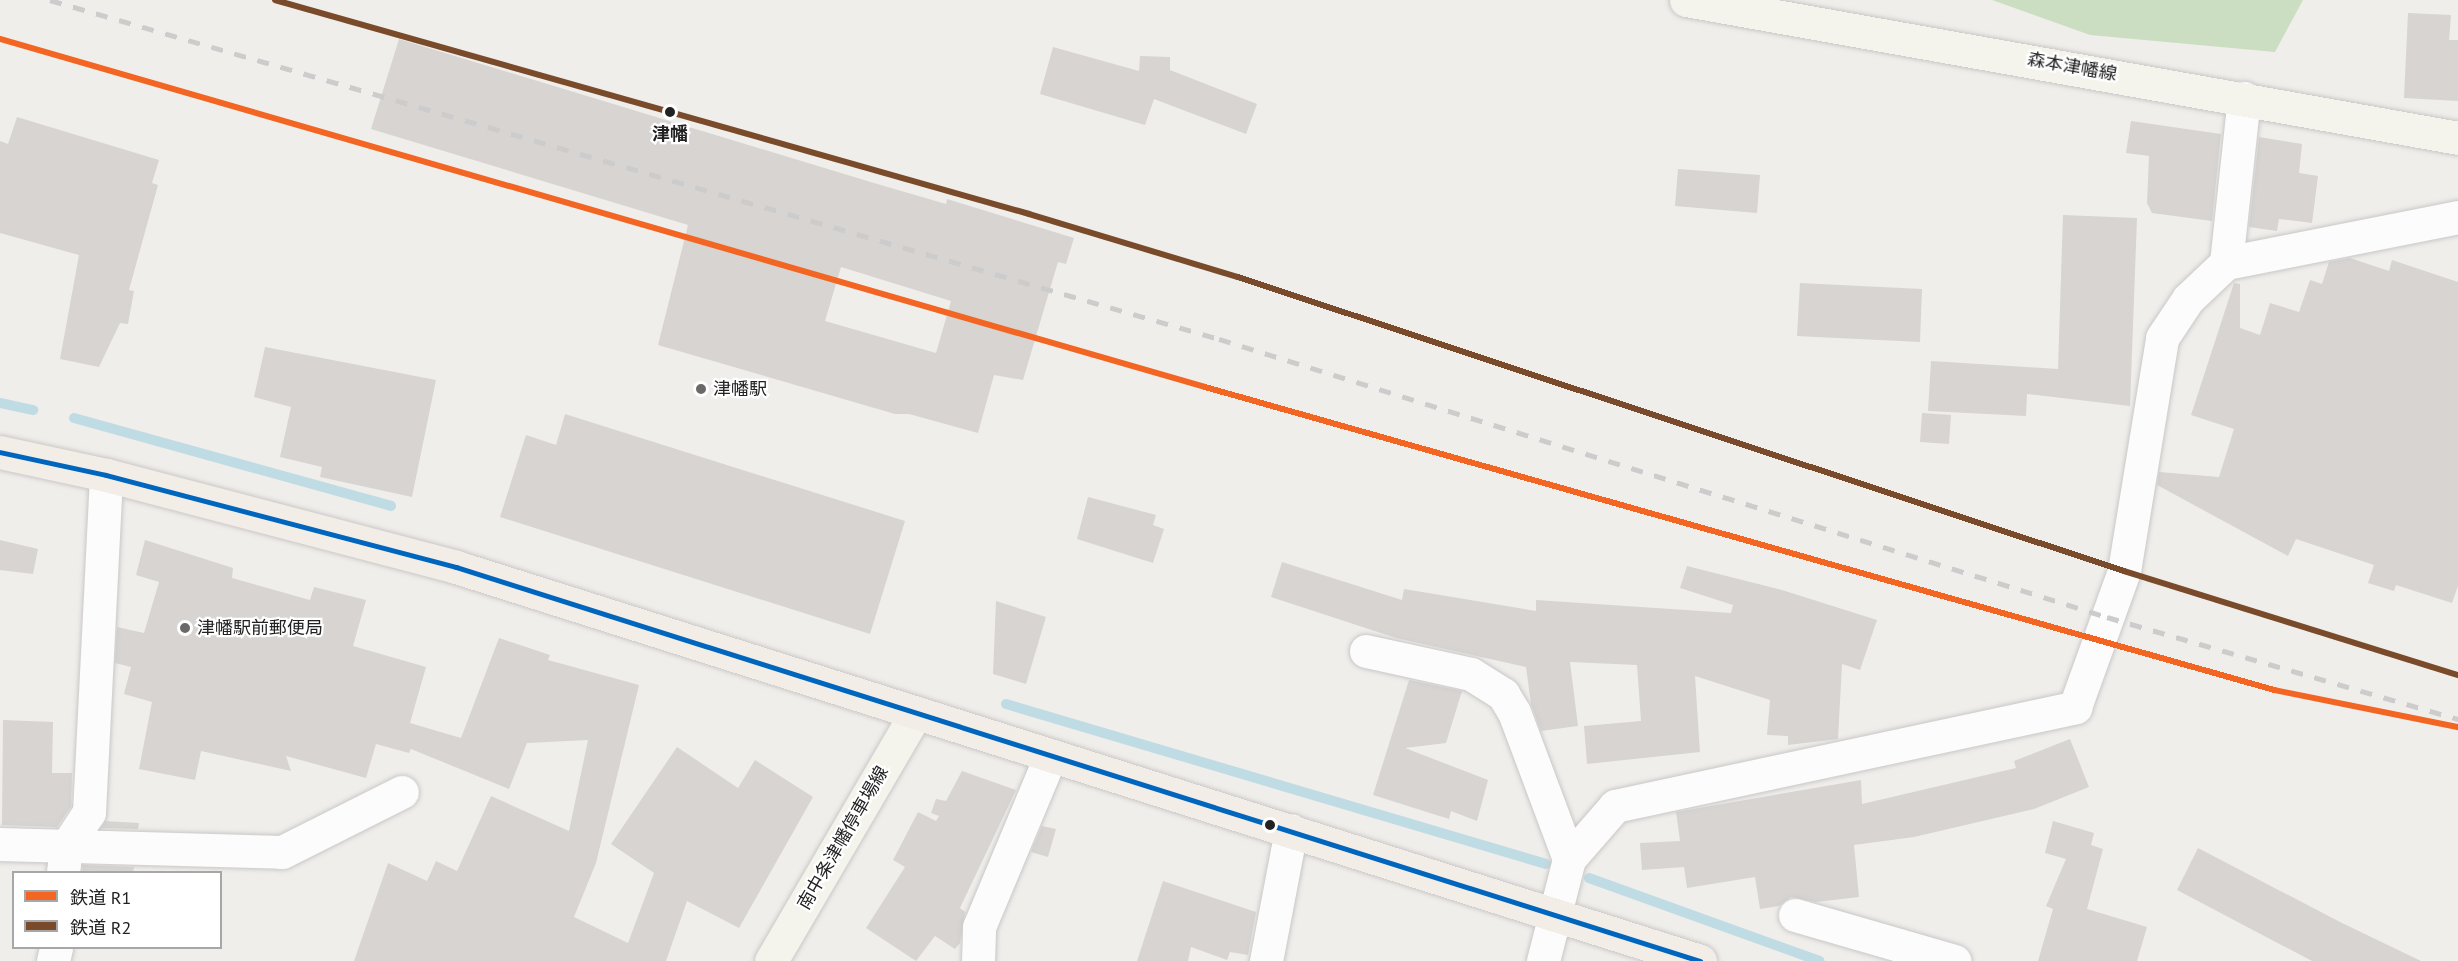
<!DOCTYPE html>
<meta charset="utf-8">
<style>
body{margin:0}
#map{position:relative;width:2458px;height:961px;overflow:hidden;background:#f0eeeb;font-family:"PT Sans","Noto Sans JP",sans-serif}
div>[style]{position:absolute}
.forest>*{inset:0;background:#cbdec1}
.stream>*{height:10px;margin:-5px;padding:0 5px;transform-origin:5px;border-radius:5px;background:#bfdbe3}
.building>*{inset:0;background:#d7d4d2}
.roads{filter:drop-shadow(0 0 2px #c9c8c7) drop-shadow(0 0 2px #c9c8c7)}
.street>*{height:33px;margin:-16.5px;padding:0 16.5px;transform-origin:16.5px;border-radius:16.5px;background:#fdfcfc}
.secondary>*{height:33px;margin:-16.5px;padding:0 16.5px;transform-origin:16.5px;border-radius:16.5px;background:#f4f4ed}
.primary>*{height:33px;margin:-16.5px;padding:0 16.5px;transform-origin:16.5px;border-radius:16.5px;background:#f3ede7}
.rail>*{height:4.5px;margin-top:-2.25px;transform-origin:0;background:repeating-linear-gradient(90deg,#ccc 0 12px,transparent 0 24px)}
.bus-1>*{height:4.5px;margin:-2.25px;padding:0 2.25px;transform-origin:2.25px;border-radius:2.25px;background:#0065bd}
.rail-1>*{height:6px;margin:-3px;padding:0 3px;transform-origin:3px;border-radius:3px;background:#f26522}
.rail-2>*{height:6px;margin:-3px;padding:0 3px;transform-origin:3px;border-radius:3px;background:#7a4b2a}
.dots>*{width:16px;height:16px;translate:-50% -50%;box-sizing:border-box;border:3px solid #fff;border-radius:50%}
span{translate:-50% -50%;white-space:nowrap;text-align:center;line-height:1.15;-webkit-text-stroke:4.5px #fff;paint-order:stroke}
.street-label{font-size:18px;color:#222}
.stop-label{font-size:18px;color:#222;font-weight:700}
.poi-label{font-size:18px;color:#222}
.left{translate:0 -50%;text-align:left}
.legend{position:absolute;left:12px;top:871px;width:210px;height:78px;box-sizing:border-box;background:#fff;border:2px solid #a7a7a7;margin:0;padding:8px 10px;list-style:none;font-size:18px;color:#222}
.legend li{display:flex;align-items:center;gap:12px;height:30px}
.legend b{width:30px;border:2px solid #a7a7a7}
</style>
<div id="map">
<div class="forest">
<div style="clip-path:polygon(1992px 0,2303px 0,2275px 52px,2090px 35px)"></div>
</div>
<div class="stream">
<div style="left:0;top:403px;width:34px;rotate:12deg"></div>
<div style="left:74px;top:418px;width:329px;rotate:15.5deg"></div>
<div style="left:1006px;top:704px;width:563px;rotate:16.5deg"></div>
<div style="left:1589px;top:878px;width:245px;rotate:19.8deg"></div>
</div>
<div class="building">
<div style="clip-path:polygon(2408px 13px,2451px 15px,2449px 40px,2458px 40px,2458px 101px,2404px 98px)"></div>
<div style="clip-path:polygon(evenodd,399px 39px,874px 183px,946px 204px,947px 199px,1074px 238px,1066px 264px,1058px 262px,1023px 380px,994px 375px,978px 433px,909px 414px,895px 414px,658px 345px,688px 225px,371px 129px,399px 39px,841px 267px,951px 301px,936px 353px,825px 321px,841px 267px)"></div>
<div style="clip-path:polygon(1053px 47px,1139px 71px,1140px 56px,1170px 57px,1170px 70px,1257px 104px,1246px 134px,1154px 99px,1145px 125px,1040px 94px)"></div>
<div style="clip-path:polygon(17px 117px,159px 160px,152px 183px,158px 185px,129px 290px,134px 291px,128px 324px,120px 323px,99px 367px,60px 359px,79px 255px,0 233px,0 141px,8px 144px)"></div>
<div style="clip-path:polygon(2131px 121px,2221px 134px,2212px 221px,2152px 213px,2147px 203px,2149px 156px,2126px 153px)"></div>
<div style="clip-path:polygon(2259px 137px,2302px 144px,2299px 173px,2318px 176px,2312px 223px,2279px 219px,2277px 231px,2249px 227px)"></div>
<div style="clip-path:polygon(1678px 169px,1760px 175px,1757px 213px,1675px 206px)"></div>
<div style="clip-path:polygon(2063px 215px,2137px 218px,2130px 406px,2027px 394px,2026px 416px,1928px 411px,1931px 361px,2058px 369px)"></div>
<div style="clip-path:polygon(2350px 258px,2389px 271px,2392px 260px,2458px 282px,2458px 586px,2452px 603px,2396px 585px,2394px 591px,2368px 583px,2374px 565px,2296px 539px,2288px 556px,2157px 485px,2159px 472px,2219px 477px,2234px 429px,2191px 415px,2234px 283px,2240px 284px,2240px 328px,2260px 335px,2270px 303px,2299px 312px,2310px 280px,2322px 284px,2329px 262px)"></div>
<div style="clip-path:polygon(1800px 283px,1922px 289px,1920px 342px,1797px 336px)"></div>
<div style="clip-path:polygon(265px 347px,436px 380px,412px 497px,320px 477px,322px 467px,280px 457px,291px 407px,254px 397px)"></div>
<div style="clip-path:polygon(1922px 413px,1951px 415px,1949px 444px,1920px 442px)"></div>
<div style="clip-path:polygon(565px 414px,905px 521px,870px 634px,500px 517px,526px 435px,556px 445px)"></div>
<div style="clip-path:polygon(1088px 497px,1156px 515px,1153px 525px,1164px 529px,1153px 563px,1077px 539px)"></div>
<div style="clip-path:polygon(0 540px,38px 549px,33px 574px,0 570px)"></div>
<div style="clip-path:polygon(145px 540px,233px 568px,232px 578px,310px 600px,314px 587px,366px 600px,353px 646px,426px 667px,410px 723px,461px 738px,499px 638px,550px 655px,548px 660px,639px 685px,596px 863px,574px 917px,628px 943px,654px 873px,611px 844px,677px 747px,738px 788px,755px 760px,813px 797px,739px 928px,687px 901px,666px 961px,354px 961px,388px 863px,427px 881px,436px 861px,457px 871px,491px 796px,569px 831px,588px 740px,527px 743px,509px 789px,411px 749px,409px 753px,376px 744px,366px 778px,286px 756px,291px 771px,201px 751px,195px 780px,139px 769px,152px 702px,124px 694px,131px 667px,115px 663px,117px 627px,144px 633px,159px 582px,136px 575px)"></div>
<div style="clip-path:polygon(1282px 562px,1402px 600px,1404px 589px,1536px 611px,1536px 600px,1731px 613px,1733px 605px,1680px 588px,1687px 566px,1782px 590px,1877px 620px,1860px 670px,1842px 664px,1838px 739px,1788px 745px,1788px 736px,1767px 735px,1770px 700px,1695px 676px,1700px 752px,1587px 764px,1584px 726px,1641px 721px,1637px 665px,1570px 662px,1578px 726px,1541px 731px,1531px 704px,1526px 667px,1396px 638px,1271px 597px)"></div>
<div style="clip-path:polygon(996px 601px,1046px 617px,1026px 684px,993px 674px)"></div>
<div style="clip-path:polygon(1409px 680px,1462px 691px,1446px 743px,1405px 748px,1488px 780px,1477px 821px,1451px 811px,1449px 819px,1373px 795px)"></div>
<div style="clip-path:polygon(3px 720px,53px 722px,52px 773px,72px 773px,71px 806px,57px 827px,2px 825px)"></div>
<div style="clip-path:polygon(2070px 739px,2089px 787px,2034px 809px,1914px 837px,1854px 845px,1859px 897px,1816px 902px,1791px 897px,1779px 906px,1760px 909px,1755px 877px,1687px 888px,1684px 867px,1642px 870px,1640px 843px,1680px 841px,1676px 812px,1861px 780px,1862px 804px,2016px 768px,2014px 761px)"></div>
<div style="clip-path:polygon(962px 771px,1016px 790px,960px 908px,965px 912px,960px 943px,955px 949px,935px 936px,916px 961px,866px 928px,905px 867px,893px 860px,918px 812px,936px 821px,939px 816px,931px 813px,936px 799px,946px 801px)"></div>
<div style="clip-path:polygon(105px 821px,139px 823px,138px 829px,101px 828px)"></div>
<div style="clip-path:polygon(2053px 821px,2094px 833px,2091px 845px,2103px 849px,2087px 909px,2147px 927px,2137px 961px,2038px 961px,2053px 909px,2046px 906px,2066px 859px,2045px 853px)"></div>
<div style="clip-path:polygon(1042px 826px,1056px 829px,1048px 857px,1031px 852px)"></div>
<div style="clip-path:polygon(2198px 848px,2340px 922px,2421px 961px,2312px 961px,2177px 890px)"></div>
<div style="clip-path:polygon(83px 865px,134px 867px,133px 873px,82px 873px)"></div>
<div style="clip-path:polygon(1163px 881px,1256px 912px,1248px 955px,1230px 952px,1227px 960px,1191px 947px,1188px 961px,1137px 961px)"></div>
</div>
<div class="roads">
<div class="street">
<div style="left:2226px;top:263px;width:166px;rotate:-83.8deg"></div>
<div style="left:1366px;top:651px;width:107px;rotate:12.4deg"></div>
<div style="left:1471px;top:674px;width:38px;rotate:32deg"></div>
<div style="left:1503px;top:694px;width:21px;rotate:59deg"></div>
<div style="left:1514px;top:712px;width:157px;rotate:69.5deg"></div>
<div style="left:0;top:844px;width:282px;rotate:1.6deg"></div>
<div style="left:282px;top:852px;width:134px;rotate:-26.6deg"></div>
<div style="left:63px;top:872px;width:25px;rotate:-83deg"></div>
<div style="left:66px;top:847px;width:42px;rotate:-56.7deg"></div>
<div style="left:89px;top:812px;width:337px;rotate:-87.1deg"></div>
<div style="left:1795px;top:915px;width:166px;rotate:16.1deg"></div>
<div style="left:53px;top:961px;width:13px;rotate:-77deg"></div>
<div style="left:978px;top:961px;width:34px;rotate:-88deg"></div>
<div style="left:979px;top:927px;width:184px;rotate:-67.3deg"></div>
<div style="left:1266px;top:961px;width:133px;rotate:-79.2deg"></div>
<div style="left:1543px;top:961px;width:105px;rotate:-75.7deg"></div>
<div style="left:1569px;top:859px;width:70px;rotate:-49deg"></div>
<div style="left:1615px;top:806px;width:471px;rotate:-12.1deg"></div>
<div style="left:2075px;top:707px;width:145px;rotate:-70.2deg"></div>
<div style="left:2124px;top:571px;width:236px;rotate:-80.7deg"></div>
<div style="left:2162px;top:338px;width:47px;rotate:-56.3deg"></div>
<div style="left:2188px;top:299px;width:52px;rotate:-43.5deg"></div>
<div style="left:2226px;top:263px;width:237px;rotate:-11.2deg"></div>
</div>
<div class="secondary">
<div style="left:1686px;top:0;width:784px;rotate:10.13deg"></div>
<div style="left:771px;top:961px;width:285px;rotate:-59.7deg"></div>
</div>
<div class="primary">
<div style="left:0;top:452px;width:108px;rotate:12.2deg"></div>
<div style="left:106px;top:475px;width:362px;rotate:14.7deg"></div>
<div style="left:456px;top:567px;width:1305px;rotate:17.57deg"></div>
</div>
</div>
<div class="rail">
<div style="left:50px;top:0;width:1217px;rotate:16.17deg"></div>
<div style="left:1219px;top:339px;width:930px;rotate:17.38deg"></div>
<div style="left:2107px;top:617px;width:366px;rotate:16.2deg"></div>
<div style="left:275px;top:0;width:784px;rotate:15.84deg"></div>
<div style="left:1029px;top:214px;width:218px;rotate:16.8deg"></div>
<div style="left:1238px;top:277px;width:934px;rotate:18.36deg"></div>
<div style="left:2124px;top:571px;width:350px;rotate:17.3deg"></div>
</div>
<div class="bus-1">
<div style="left:0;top:452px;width:108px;rotate:12.2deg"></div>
<div style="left:106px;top:475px;width:362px;rotate:14.7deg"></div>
<div style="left:456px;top:567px;width:1305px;rotate:17.57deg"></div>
</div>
<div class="rail-1">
<div style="left:0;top:39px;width:1254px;rotate:16.11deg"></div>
<div style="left:1205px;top:387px;width:1111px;rotate:15.82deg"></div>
<div style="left:2274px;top:690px;width:188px;rotate:11.4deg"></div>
</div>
<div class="rail-2">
<div style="left:275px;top:0;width:784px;rotate:15.84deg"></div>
<div style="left:1029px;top:214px;width:218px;rotate:16.8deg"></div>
<div style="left:1238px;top:277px;width:934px;rotate:18.36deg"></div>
<div style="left:2124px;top:571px;width:350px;rotate:17.3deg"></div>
</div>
<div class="dots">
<div style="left:670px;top:112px;background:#222"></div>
<div style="left:701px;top:389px;background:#6a6968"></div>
<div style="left:185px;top:628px;background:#6a6968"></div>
<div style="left:1270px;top:825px;background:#222"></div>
</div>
<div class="street-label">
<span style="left:2072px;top:67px;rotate:10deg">森本津幡線</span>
<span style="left:843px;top:838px;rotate:-60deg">南中条津幡停車場線</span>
</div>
<div class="stop-label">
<span style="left:670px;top:134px">津幡</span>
</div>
<div class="poi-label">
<span class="left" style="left:713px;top:389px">津幡駅</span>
<span class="left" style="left:197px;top:628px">津幡駅前郵便局</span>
</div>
<ul class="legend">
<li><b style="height:8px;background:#f26522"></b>鉄道 R1</li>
<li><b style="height:8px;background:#7a4b2a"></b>鉄道 R2</li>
</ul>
</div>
